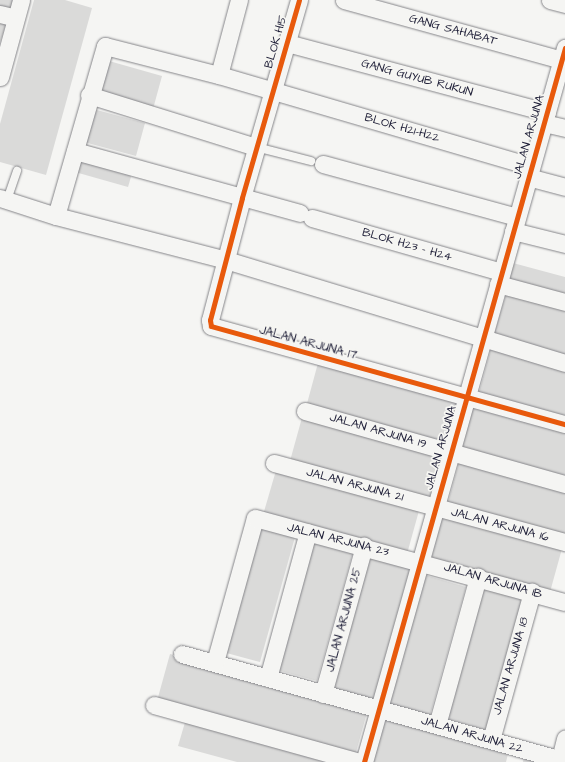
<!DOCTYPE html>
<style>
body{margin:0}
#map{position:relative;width:565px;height:762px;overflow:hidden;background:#f5f5f3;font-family:"Architects Daughter",sans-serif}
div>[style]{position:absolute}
.building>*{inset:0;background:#dadad9}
.roads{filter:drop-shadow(0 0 1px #858589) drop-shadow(0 0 1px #858589)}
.lane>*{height:8px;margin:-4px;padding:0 4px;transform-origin:4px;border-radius:4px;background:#f5f5f3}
.street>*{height:17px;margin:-8.5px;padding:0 8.5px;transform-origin:8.5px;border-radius:8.5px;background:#f5f5f3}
.cycleway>*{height:5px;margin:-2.5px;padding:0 2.5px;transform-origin:2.5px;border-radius:2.5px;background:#e8590c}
span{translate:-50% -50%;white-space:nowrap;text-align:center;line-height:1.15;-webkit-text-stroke:3.5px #f6f6f2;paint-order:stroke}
.street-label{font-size:12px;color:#22223b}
</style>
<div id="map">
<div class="building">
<div style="clip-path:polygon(0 0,14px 0,10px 12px,0 9px)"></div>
<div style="clip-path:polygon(34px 0,65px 0,92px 8px,46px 175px,0 162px,0 124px)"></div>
<div style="clip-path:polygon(0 19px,7px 21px,0 43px)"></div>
<div style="clip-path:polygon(109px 61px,162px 76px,153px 109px,99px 94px)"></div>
<div style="clip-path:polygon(93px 109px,145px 123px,136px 156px,84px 142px)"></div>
<div style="clip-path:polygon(80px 155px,133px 170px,128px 187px,75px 172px)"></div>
<div style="clip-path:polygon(513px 263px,565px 277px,565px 300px,507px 284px)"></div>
<div style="clip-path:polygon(507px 291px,565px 307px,565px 358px,493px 338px)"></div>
<div style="clip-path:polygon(491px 348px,565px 369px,565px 420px,478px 396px)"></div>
<div style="clip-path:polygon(318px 363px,462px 403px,448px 451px,305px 411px)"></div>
<div style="clip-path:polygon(474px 403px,565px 428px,565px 480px,461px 451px)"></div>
<div style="clip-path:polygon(303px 414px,447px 454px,433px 501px,290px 461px)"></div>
<div style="clip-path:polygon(460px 458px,565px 487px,565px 539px,447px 506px)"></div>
<div style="clip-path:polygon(277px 467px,420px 507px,407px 554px,263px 515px)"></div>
<div style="clip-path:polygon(444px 511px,563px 545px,550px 592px,431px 559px)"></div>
<div style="clip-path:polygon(257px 519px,297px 530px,260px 662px,219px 651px)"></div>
<div style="clip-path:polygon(314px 538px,354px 549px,317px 681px,277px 670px)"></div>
<div style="clip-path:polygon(369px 557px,410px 569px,373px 701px,332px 690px)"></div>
<div style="clip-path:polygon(425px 575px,466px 587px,429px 719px,388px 708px)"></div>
<div style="clip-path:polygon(482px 586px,523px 598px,486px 730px,445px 718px)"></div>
<div style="clip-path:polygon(170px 654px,368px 709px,355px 756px,157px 701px)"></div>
<div style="clip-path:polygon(382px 715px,509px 750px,506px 762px,369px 762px)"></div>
<div style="clip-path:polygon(186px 719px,340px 762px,237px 762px,178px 746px)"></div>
<div style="clip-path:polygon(524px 755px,548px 762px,523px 762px)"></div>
</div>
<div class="roads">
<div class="lane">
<div style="left:256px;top:147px;width:57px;rotate:14.3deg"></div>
<div style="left:7px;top:200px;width:31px;rotate:-71deg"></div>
</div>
<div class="street">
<div style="left:299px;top:0;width:206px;rotate:106.1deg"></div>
<div style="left:242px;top:198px;width:126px;rotate:104.7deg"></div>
<div style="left:210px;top:320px;width:6px;rotate:81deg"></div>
<div style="left:211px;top:326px;width:367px;rotate:15.5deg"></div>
<div style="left:344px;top:0;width:226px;rotate:15.4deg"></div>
<div style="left:550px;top:0;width:16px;rotate:15deg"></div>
<div style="left:0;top:14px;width:16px;rotate:14deg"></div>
<div style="left:287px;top:43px;width:269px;rotate:14.9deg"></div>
<div style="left:219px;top:75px;width:78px;rotate:-75.1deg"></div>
<div style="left:0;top:77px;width:80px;rotate:-74.7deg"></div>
<div style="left:89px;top:95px;width:175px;rotate:17.3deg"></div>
<div style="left:544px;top:123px;width:22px;rotate:13deg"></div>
<div style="left:75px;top:151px;width:233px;rotate:15.4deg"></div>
<div style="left:323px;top:164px;width:201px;rotate:15.3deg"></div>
<div style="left:528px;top:177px;width:38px;rotate:15deg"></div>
<div style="left:0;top:198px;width:59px;rotate:17.8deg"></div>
<div style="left:56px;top:216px;width:176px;rotate:14.5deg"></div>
<div style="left:226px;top:260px;width:354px;rotate:16.9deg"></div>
<div style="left:56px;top:216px;width:177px;rotate:-73.9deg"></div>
<div style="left:105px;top:46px;width:118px;rotate:14.3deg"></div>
<div style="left:219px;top:75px;width:325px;rotate:16.3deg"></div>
<div style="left:312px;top:218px;width:197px;rotate:15.9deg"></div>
<div style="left:513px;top:231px;width:54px;rotate:14deg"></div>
<div style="left:498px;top:284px;width:69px;rotate:15deg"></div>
<div style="left:305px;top:411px;width:270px;rotate:15.7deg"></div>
<div style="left:274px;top:463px;width:302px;rotate:15.2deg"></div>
<div style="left:182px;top:654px;width:398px;rotate:15.6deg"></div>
<div style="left:215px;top:662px;width:149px;rotate:-74.5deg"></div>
<div style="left:255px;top:518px;width:321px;rotate:15.2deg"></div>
<div style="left:268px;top:678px;width:151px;rotate:-74.7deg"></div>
<div style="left:323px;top:694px;width:154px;rotate:-74.5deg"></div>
<div style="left:154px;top:705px;width:213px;rotate:15.5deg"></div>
<div style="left:437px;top:725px;width:154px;rotate:-74.5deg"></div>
<div style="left:491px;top:740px;width:154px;rotate:-74.5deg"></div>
<div style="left:560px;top:759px;width:21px;rotate:-76deg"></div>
<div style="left:364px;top:762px;width:742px;rotate:-74.28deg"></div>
</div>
</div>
<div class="cycleway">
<div style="left:299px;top:0;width:206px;rotate:106.1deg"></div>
<div style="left:242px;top:198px;width:126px;rotate:104.7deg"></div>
<div style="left:210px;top:320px;width:6px;rotate:81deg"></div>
<div style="left:211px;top:326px;width:367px;rotate:15.5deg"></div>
<div style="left:364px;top:762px;width:742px;rotate:-74.28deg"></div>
</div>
<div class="street-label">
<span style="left:453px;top:30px;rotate:15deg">GANG SAHABAT</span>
<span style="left:276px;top:42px;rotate:-74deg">BLOK H15</span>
<span style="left:417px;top:78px;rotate:15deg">GANG GUYUB RUKUN</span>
<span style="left:402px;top:128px;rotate:16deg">BLOK H21-H22</span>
<span style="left:529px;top:137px;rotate:-74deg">JALAN ARJUNA</span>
<span style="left:407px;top:245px;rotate:16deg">BLOK H23 - H24</span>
<span style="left:308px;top:343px;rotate:15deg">JALAN ARJUNA 17</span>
<span style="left:378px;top:431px;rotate:16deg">JALAN ARJUNA 19</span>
<span style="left:441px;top:448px;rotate:-74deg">JALAN ARJUNA</span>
<span style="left:355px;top:485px;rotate:15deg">JALAN ARJUNA 21</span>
<span style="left:500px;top:525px;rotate:15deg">JALAN ARJUNA 16</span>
<span style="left:338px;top:540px;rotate:14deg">JALAN ARJUNA 23</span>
<span style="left:493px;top:581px;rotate:16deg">JALAN ARJUNA 1B</span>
<span style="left:344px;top:620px;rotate:-75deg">JALAN ARJUNA 25</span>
<span style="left:511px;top:666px;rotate:-74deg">JALAN ARJUNA 18</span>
<span style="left:472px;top:735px;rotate:16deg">JALAN ARJUNA 22</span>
</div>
</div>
